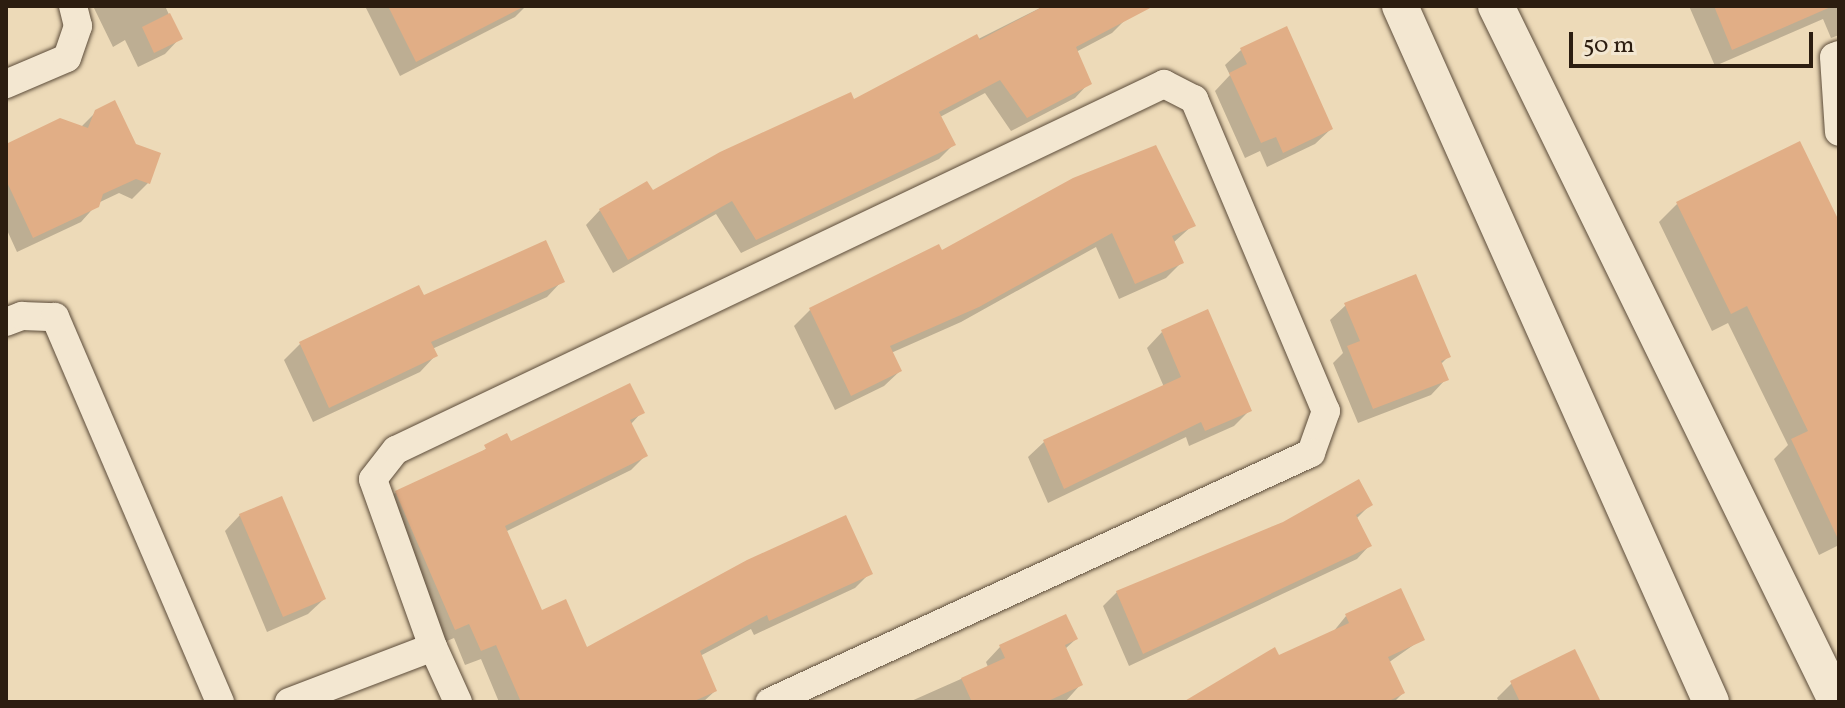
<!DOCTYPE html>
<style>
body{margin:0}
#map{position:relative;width:1845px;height:708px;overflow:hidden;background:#eddab8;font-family:Vollkorn,serif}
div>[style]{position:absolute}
.shadow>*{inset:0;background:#0003}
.building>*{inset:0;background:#e1ae86}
.roads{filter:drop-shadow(0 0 2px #5c4c3a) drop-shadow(0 0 2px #5c4c3a)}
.minor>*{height:28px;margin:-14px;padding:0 14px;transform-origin:14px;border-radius:14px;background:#f3e7d1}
.tertiary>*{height:36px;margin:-18px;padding:0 18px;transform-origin:18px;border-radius:18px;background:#f3e7d1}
span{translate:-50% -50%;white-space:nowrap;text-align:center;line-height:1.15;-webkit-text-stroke:8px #f3e7d1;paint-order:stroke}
.frame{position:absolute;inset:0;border:8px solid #2c1d10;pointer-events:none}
.scale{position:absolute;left:1569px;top:32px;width:244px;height:36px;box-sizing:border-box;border:4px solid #2c1d10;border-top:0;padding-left:10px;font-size:24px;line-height:28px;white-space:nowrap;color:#2c1d10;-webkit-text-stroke:6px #f3e7d1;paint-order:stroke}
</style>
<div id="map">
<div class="shadow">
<div style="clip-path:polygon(93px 6px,165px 6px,180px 38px,165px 54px,138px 67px,125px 40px,113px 47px)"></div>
<div style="clip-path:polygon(365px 6px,526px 6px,515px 17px,400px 76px)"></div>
<div style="clip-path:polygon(1044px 6px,1121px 6px,1127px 18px,1112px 33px,1076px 52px,1089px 83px,1075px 98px,1011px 131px,985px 93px,940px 117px,953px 145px,939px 159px,741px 253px,716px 214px,613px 273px,586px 225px,600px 210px,652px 193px,853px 102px)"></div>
<div style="clip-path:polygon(1689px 6px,1839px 6px,1839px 35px,1831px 38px,1823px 19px,1715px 66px)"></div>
<div style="clip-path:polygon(1286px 29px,1331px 129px,1315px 144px,1267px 167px,1260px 151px,1245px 158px,1215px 91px,1230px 75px,1225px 65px,1241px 50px)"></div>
<div style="clip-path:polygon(96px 112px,148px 183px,132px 199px,119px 193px,98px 203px,81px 222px,17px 252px,6px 228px,6px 146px,80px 128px)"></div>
<div style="clip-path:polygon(1799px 144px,1839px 226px,1839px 545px,1819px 555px,1774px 459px,1788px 445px,1728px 323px,1712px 331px,1659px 222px,1677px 204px)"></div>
<div style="clip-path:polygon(1074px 180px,1193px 225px,1173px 243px,1182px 262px,1166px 278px,1119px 299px,1096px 247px,961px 322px,891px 353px,900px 371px,884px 386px,835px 410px,794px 326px,810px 310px,941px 252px)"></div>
<div style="clip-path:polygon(562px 281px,547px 297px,432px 349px,435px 356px,420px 372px,313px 422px,284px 360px,300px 344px,423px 298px)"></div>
<div style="clip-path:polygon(1346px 305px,1448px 357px,1440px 365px,1446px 379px,1431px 395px,1358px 423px,1333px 363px,1343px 353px,1330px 320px)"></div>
<div style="clip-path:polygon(1162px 332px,1250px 410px,1234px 426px,1189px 446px,1186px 437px,1048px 503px,1028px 457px,1044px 442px,1164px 387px,1147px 348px)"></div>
<div style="clip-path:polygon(642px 412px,631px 424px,646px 455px,631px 470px,505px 532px,541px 612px,586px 649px,870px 573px,855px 588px,754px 635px,751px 629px,700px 656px,715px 691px,703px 702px,499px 702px,481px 659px,465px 665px,454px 638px,440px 644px,381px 508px,396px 492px,475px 456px,506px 436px,510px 444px)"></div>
<div style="clip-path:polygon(1371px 504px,1357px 518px,1370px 545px,1357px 559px,1129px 666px,1103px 606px,1117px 592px)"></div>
<div style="clip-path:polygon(240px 515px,324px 599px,308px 614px,267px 632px,225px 531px)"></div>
<div style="clip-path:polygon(1346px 616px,1422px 639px,1388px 663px,1403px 693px,1394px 702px,1185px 702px,1333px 632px)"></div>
<div style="clip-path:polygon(1076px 639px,1065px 649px,1081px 684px,1065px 702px,909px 702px,988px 667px,986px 662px,1000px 647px)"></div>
<div style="clip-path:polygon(1512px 683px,1598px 702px,1499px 702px,1497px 698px)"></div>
</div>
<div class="building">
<div style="clip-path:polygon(388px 6px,525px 6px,416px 62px)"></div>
<div style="clip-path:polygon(1044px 6px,1154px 6px,1076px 47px,1092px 84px,1027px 118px,1000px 80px,939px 112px,956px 145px,756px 240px,732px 201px,628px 260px,599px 209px,647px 181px,653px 190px,720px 152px,851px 92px,854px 99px,977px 34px,980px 40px)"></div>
<div style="clip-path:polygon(1714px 6px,1833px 6px,1732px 50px)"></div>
<div style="clip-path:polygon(170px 13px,183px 39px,154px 53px,142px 27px)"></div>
<div style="clip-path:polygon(1287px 26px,1333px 129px,1283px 153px,1276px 137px,1261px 143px,1229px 73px,1247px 64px,1240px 48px)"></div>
<div style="clip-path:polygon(115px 100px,136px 144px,161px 153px,150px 184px,136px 179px,103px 194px,99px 207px,33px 238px,6px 180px,6px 144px,60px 118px,88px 128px,95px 110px)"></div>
<div style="clip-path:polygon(1800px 141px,1839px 221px,1839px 541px,1791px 439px,1808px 431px,1747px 306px,1731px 314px,1676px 202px)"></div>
<div style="clip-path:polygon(1156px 145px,1196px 226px,1172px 236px,1184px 263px,1135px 284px,1112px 233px,979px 307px,890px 346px,902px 371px,851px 396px,809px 308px,939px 244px,942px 250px,1073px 178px)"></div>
<div style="clip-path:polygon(546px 240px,565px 282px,431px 342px,438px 356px,329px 408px,299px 342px,419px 285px,424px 295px)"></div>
<div style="clip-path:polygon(1416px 274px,1451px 357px,1441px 361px,1449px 380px,1373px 409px,1347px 346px,1360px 341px,1344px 303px)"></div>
<div style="clip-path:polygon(1208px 309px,1252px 411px,1205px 431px,1201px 422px,1064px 489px,1043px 440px,1181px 377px,1161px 330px)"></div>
<div style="clip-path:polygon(630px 383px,645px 413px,630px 420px,648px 456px,505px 526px,542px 610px,566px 599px,587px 647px,747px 560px,846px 515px,873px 574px,769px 621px,767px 615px,700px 651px,717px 691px,692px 702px,521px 702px,496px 645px,481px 651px,469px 624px,455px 630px,395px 491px,486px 449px,484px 445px,507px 433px,511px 441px)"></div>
<div style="clip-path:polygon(1359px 479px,1373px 505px,1356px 515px,1372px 546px,1143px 654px,1116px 591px,1283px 522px)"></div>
<div style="clip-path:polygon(282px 496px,326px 599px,283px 617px,239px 514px)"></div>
<div style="clip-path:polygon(1401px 588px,1425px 640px,1388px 657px,1405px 693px,1387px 702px,1183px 702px,1275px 647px,1279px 655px,1349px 623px,1345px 614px)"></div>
<div style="clip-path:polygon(1066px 614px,1078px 639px,1065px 645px,1083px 685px,1046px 702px,972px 702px,961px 678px,1005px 658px,999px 645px)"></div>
<div style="clip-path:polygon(1575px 649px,1601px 702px,1520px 702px,1510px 681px)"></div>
</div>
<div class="roads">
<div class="minor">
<div style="left:1839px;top:55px;width:5px;rotate:158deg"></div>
<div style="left:1834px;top:57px;width:75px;rotate:86.2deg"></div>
<div style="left:6px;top:84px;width:66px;rotate:-23.1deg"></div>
<div style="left:67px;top:58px;width:34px;rotate:-71deg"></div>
<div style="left:78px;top:26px;width:21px;rotate:-104deg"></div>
<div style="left:6px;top:322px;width:17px;rotate:-21deg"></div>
<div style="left:22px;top:316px;width:33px;rotate:2deg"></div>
<div style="left:55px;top:317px;width:419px;rotate:66.8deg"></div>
<div style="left:289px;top:702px;width:154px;rotate:-20.9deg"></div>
<div style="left:458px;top:702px;width:60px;rotate:-114.4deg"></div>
<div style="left:433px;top:647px;width:178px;rotate:-109.7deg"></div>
<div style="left:373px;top:479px;width:37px;rotate:-52deg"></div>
<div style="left:396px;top:450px;width:851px;rotate:-25.48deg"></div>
<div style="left:1164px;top:84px;width:34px;rotate:27deg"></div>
<div style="left:1194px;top:99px;width:339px;rotate:67.1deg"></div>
<div style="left:1326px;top:411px;width:45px;rotate:109.7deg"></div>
<div style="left:1311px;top:453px;width:596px;rotate:155.29deg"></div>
</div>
<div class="tertiary">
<div style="left:1400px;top:6px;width:762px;rotate:65.92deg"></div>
<div style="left:1496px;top:6px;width:775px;rotate:63.9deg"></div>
</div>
</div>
<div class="frame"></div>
<div class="scale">50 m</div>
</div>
